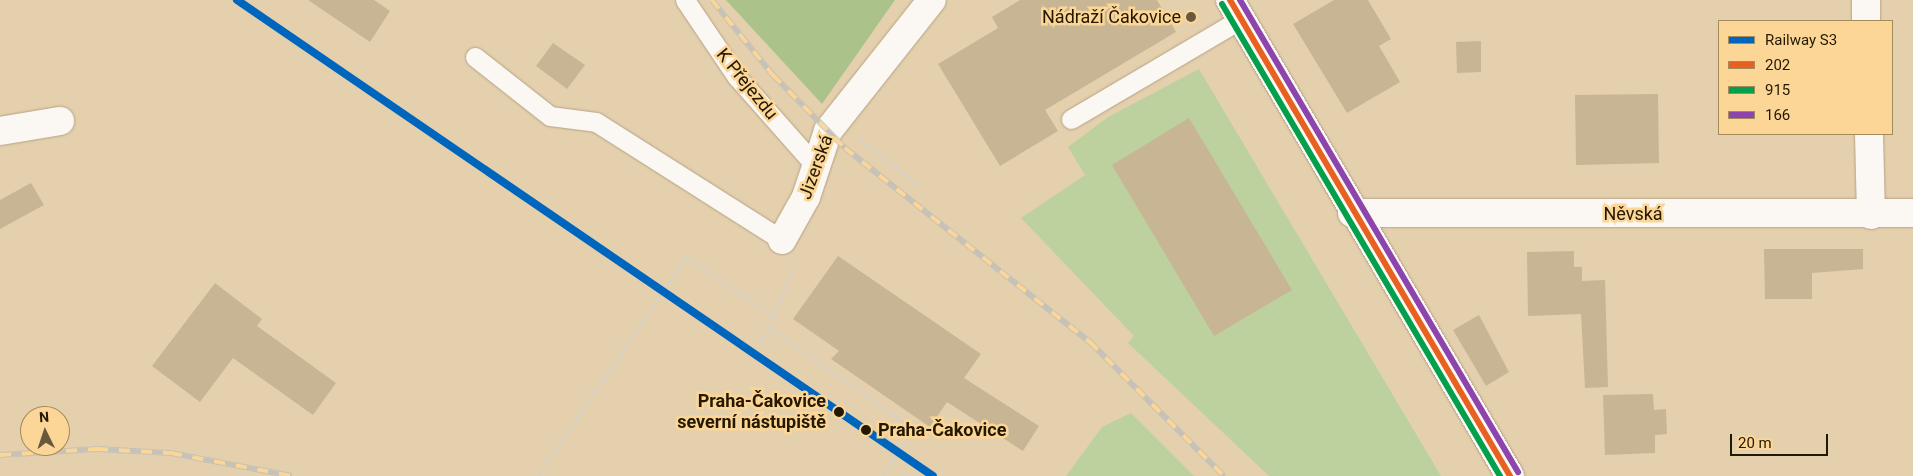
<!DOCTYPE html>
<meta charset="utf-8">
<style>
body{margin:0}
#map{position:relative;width:1913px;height:476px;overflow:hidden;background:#e5d0ad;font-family:Roboto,sans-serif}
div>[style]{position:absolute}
.green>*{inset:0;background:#bdd19f}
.forest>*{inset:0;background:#abc38b}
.building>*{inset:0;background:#c7b594}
.path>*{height:3px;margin-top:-1.5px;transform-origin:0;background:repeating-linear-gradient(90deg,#d7d0c5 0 5px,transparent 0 7.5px)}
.roads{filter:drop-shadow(0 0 1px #b4a388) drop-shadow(0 0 1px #b4a388)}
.lane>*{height:19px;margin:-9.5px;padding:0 9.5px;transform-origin:9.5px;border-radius:9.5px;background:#fbf8f3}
.street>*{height:28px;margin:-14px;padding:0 14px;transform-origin:14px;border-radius:14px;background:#fbf8f3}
.rail>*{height:5.5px;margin-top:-2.75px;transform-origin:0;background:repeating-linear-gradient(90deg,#fbd697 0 11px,#c7c2b7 0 22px);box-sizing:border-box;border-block:1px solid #c7c2b7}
.bus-1>*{height:6px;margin:-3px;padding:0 3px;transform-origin:3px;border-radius:3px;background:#e86120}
.bus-2>*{height:6px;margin:-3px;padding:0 3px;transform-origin:3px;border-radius:3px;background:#029f4d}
.bus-3>*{height:6px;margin:-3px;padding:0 3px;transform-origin:3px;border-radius:3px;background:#8e44ad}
.rail-1>*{height:8px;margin:-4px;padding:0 4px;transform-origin:4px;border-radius:4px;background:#0065bd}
.dots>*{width:14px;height:14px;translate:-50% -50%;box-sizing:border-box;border:2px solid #fbd697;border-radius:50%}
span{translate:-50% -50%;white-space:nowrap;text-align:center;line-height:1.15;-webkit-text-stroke:5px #fbd697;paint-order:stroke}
.poi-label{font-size:18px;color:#251800}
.right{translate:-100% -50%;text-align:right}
.street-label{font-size:18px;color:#251800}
.stop-label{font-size:18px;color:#251800;font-weight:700}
.left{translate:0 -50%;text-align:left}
.legend{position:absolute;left:1718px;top:20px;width:175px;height:115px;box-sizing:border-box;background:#fbd697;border:1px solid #a58a5b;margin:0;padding:6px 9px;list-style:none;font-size:15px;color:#251800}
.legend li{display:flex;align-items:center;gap:10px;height:25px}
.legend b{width:25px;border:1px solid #a58a5b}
.north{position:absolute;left:20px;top:406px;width:50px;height:50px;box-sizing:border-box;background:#fbd697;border:1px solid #a58a5b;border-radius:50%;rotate:356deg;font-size:14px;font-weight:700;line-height:20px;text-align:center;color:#251800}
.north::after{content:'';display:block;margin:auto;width:18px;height:22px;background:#68583d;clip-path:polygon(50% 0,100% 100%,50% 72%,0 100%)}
.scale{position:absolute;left:1730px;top:434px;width:98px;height:22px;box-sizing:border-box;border:2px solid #251800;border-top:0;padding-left:6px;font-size:15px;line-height:18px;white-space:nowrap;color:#251800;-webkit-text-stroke:4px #fbd697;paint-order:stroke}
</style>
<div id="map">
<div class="green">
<div style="clip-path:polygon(1199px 69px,1441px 476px,1269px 476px,1128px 343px,1134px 336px,1021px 218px,1085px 175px,1068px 147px,1108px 117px)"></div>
<div style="clip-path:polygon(1131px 413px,1194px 476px,1066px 476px,1102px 427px)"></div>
</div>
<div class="forest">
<div style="clip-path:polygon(726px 0,895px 0,822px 104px)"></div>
</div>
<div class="building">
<div style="clip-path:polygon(308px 0,374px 0,390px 11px,370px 42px)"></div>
<div style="clip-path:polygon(1020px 0,1157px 0,1176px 32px,1045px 110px,1058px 131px,1000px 166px,938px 64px,998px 28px,992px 17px)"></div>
<div style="clip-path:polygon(1334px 0,1368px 0,1391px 39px,1379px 46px,1400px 82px,1347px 113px,1293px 24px)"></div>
<div style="clip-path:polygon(1481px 41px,1481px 72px,1457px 73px,1456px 42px)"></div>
<div style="clip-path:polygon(553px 43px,585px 65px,567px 89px,536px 66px)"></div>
<div style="clip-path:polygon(1658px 94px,1659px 163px,1576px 165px,1575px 95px)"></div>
<div style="clip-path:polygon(1189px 118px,1292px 290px,1214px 336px,1112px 165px)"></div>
<div style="clip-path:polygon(31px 183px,44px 205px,0 229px,0 200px)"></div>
<div style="clip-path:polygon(1764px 249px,1863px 249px,1863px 269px,1812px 273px,1812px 299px,1765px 299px)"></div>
<div style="clip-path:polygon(1574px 251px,1574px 267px,1582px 267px,1582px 281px,1605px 280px,1608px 387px,1585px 388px,1581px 314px,1528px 316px,1527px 252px)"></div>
<div style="clip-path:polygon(838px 256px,981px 354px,964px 378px,1039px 426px,1023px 451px,947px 402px,930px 427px,831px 359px,839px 351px,793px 319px)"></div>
<div style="clip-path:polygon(215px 283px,262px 319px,257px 326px,336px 383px,313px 415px,233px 358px,200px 402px,152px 366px)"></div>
<div style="clip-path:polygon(1479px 315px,1509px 372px,1486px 386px,1453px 330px)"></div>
<div style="clip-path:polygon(1653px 394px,1654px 410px,1666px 409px,1667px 434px,1655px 435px,1655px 453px,1605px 455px,1603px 395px)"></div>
</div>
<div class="path">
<div style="left:860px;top:139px;width:74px;rotate:38.4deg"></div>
<div style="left:773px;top:317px;width:54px;rotate:-67.2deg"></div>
<div style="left:761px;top:343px;width:18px;rotate:-56deg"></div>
<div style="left:538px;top:476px;width:264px;rotate:-55.9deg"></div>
<div style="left:686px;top:257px;width:90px;rotate:33.7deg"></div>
<div style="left:761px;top:307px;width:16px;rotate:40deg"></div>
<div style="left:773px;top:317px;width:11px;rotate:100deg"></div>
<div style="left:771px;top:328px;width:175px;rotate:35.2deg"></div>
<div style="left:914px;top:429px;width:56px;rotate:123.4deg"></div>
</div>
<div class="roads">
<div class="lane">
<div style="left:685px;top:0;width:93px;rotate:56deg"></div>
<div style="left:737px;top:77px;width:116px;rotate:48.5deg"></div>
<div style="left:475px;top:57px;width:95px;rotate:38.2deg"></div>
<div style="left:550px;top:116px;width:46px;rotate:7.4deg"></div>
<div style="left:596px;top:122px;width:220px;rotate:32.4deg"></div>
<div style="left:1071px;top:119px;width:197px;rotate:-30.5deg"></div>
</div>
<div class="street">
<div style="left:1230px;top:0;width:552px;rotate:59.53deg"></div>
<div style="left:1866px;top:0;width:21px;rotate:90deg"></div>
<div style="left:0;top:131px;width:61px;rotate:-9.5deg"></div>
<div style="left:1869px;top:134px;width:81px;rotate:88.6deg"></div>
<div style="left:1352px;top:213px;width:561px"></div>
<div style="left:782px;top:240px;width:49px;rotate:-60.8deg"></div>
<div style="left:806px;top:197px;width:70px;rotate:-71.6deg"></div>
<div style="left:828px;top:131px;width:167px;rotate:-51.6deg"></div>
</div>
</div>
<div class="rail">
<div style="left:712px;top:0;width:97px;rotate:50.9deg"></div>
<div style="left:773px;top:75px;width:103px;rotate:45.4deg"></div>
<div style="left:845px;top:148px;width:313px;rotate:38.4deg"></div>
<div style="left:1090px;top:342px;width:190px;rotate:45deg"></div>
<div style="left:0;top:455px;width:97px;rotate:-3.5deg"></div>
<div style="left:97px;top:449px;width:74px;rotate:3.1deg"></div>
<div style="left:171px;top:453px;width:123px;rotate:10.8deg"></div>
</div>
<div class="bus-1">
<div style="left:1230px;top:0;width:552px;rotate:59.53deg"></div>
</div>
<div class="bus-2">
<div style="left:1222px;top:4px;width:548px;rotate:59.5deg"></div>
</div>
<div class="bus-3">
<div style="left:1240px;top:0;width:548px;rotate:59.5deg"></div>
</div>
<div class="rail-1">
<div style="left:237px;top:0;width:843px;rotate:34.37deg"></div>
</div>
<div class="dots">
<div style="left:1191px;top:17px;background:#68583d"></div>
<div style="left:839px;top:412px;background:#251800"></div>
<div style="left:866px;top:430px;background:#251800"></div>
</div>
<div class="poi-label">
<span class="right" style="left:1181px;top:17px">Nádraží Čakovice</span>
</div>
<div class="street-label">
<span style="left:747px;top:84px;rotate:51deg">K Přejezdu</span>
<span style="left:816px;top:167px;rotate:-70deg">Jizerská</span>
<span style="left:1633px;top:214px">Něvská</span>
</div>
<div class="stop-label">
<span class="right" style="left:826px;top:412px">Praha-Čakovice<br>severní nástupiště</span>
<span class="left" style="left:878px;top:430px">Praha-Čakovice</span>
</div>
<ul class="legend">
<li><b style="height:6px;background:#0065bd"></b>Railway S3</li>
<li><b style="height:6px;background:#e86120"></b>202</li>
<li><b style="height:6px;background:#029f4d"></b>915</li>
<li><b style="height:6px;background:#8e44ad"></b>166</li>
</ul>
<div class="north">N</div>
<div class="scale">20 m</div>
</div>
